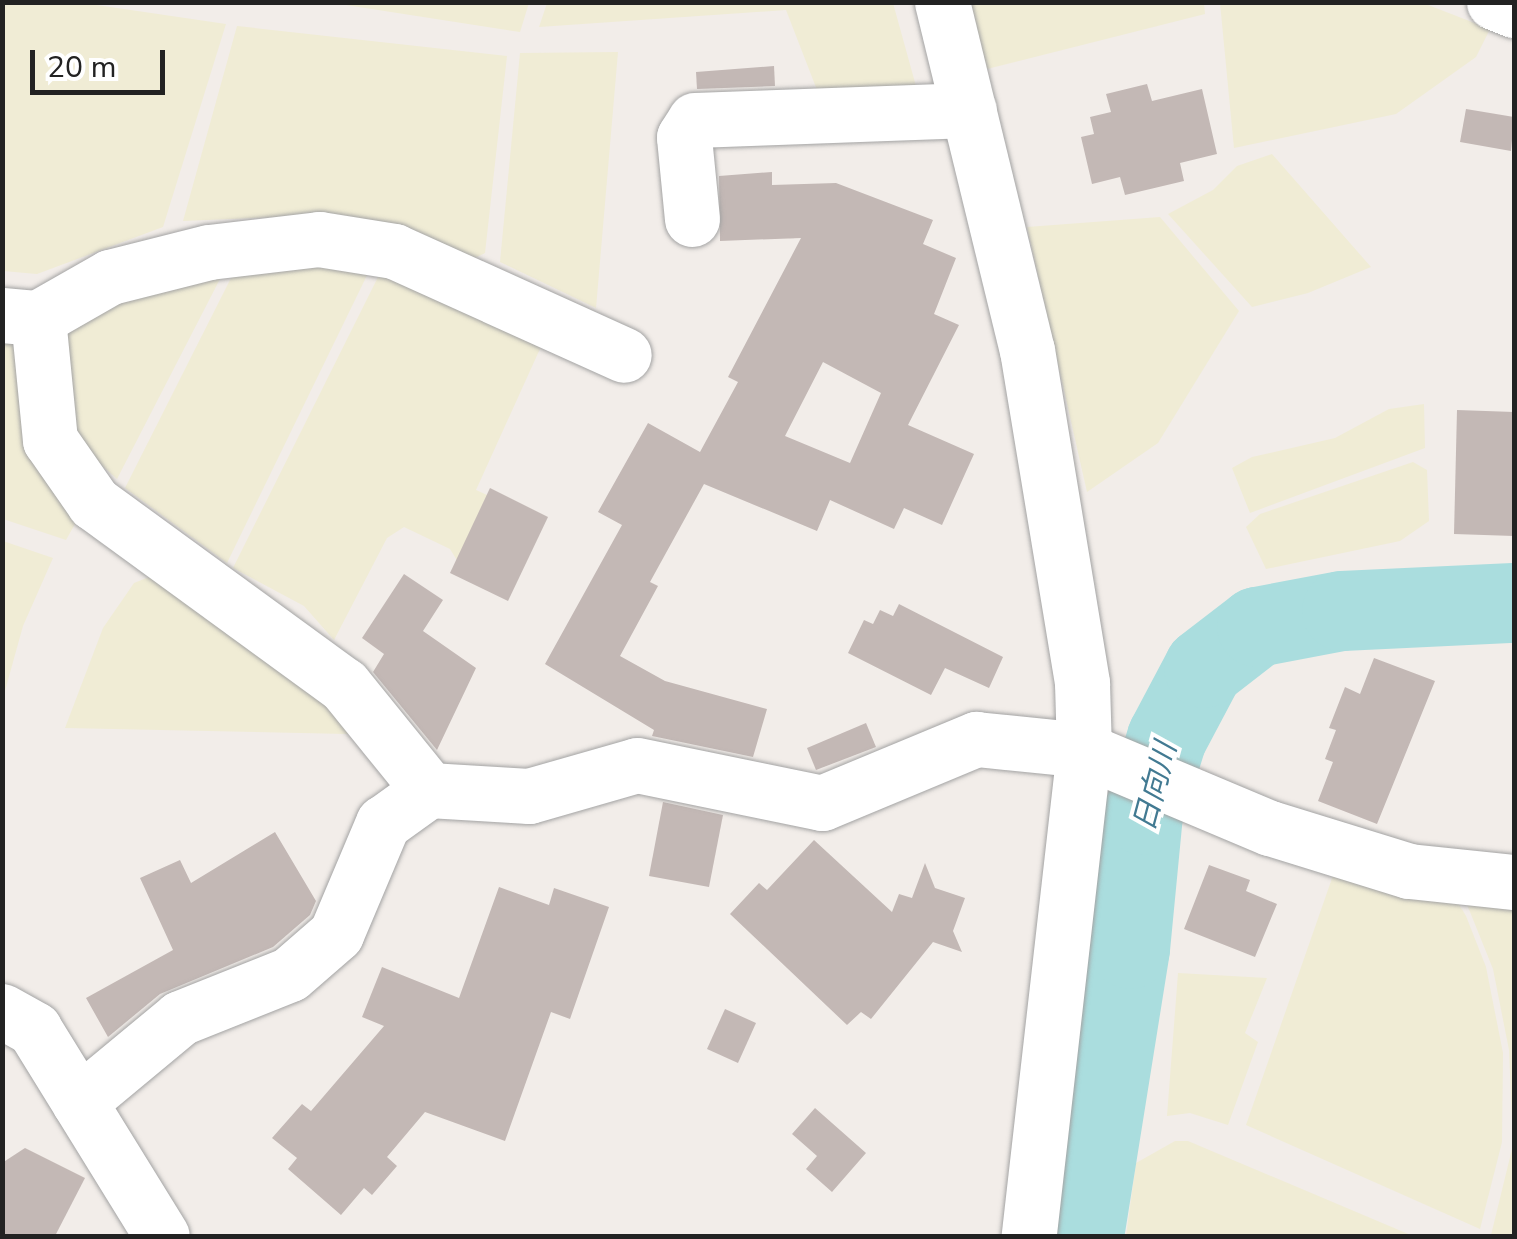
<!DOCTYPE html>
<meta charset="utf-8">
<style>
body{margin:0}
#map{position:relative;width:1517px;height:1239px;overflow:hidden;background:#f2ede9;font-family:"Nunito Sans","Noto Sans JP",sans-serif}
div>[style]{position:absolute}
.farmland>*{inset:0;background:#f0ecd5}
.river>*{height:80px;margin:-40px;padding:0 40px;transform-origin:40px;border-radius:40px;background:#aaddde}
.building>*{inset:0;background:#c3b8b5}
.roads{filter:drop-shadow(0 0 2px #a3a3a3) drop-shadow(0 0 2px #a3a3a3)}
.minor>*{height:55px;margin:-27.5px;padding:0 27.5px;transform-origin:27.5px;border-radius:27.5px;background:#fff}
span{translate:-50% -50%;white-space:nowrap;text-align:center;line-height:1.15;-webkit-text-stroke:8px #fff;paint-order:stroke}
.water-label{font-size:30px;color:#427a92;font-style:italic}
.frame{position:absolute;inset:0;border:5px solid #222;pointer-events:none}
.scale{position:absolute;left:30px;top:50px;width:135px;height:45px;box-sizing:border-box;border:5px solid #222;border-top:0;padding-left:12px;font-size:30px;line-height:35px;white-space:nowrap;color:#222;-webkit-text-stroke:8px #fff;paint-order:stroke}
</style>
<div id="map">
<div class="farmland">
<div style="clip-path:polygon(2px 3px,83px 3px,226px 24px,163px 227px,37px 274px,3px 271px)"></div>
<div style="clip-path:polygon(333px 3px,529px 3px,520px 32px)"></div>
<div style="clip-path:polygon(547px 3px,893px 3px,919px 97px,817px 90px,786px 10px,539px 27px)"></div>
<div style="clip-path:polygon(969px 3px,1204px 3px,1205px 14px,987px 69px)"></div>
<div style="clip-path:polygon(1220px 3px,1423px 3px,1490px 29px,1476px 57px,1396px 114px,1234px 148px)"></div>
<div style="clip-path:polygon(237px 26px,507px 56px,485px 253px,471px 260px,305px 216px,183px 221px)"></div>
<div style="clip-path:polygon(618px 52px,596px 308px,500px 262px,520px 53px)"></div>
<div style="clip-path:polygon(1272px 154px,1371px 267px,1308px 293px,1252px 307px,1168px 214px,1213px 190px,1237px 166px)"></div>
<div style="clip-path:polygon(1160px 217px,1239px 311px,1158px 443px,1087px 492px,1027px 227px)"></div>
<div style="clip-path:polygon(268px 257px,373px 263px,227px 563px,125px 488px,233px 274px)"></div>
<div style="clip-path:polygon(384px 265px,549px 329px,476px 490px,532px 515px,466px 575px,450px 549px,404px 527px,387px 538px,334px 640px,304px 606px,233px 568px)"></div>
<div style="clip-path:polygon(221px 277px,117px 479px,71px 438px,57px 328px,97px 303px)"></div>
<div style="clip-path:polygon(2px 341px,17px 342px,84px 508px,66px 540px,3px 519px)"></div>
<div style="clip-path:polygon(1424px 404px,1425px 448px,1250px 513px,1232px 468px,1252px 457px,1335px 438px,1389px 409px)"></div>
<div style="clip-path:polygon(1413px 462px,1427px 470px,1429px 521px,1400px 541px,1266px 569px,1246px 527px,1260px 514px)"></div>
<div style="clip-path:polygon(3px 541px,53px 558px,23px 626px,3px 698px)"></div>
<div style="clip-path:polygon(154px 575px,328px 698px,348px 734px,65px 728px,103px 628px,134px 583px)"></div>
<div style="clip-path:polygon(1337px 864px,1452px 893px,1466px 916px,1486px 967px,1503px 1053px,1502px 1142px,1480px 1229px,1246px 1125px)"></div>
<div style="clip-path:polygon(1462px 892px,1514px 895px,1514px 1236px,1491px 1235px,1513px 1145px,1509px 1050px,1493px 969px)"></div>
<div style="clip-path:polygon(1178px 973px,1267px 978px,1245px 1033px,1258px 1042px,1228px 1125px,1190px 1113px,1167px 1116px)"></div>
<div style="clip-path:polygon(1175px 1141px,1188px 1141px,1413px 1236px,1126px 1236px,1136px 1163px)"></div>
</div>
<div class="river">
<div style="left:1084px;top:1236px;width:291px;rotate:-80.9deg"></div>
<div style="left:1130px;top:949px;width:135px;rotate:-84.5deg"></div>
<div style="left:1143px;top:815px;width:81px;rotate:-72.7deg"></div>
<div style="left:1167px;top:738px;width:79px;rotate:-62.1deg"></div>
<div style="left:1204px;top:668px;width:67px;rotate:-37.7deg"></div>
<div style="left:1257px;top:627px;width:86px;rotate:-10.7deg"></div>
<div style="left:1342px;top:611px;width:172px;rotate:-2.7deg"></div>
</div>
<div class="building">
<div style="clip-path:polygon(774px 66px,775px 86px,697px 89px,696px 72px)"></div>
<div style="clip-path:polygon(1147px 84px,1152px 101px,1202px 89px,1217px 154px,1180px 163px,1184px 181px,1125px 195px,1120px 177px,1092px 184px,1081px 137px,1094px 134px,1090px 117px,1111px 112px,1106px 94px)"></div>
<div style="clip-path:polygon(1466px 109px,1514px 117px,1511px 151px,1460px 142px)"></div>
<div style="clip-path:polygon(evenodd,772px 172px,772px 185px,836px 183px,933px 220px,923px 244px,956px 258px,934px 314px,959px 325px,908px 425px,974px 454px,942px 525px,904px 508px,894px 529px,830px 500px,817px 531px,704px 484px,650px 582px,658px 586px,620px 656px,665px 681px,767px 709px,753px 757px,652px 736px,654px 730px,545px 664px,622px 525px,598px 512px,648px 423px,700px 452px,738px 382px,728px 377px,801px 238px,720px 241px,719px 176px,772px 172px,823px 362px,881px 393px,850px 463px,785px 436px,823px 362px)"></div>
<div style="clip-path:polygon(1457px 410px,1514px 412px,1514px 536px,1454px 534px)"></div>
<div style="clip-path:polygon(490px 488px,548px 517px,508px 601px,450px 573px)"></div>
<div style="clip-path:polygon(404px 574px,443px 600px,423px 631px,476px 668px,437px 750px,373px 672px,384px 654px,362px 638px)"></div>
<div style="clip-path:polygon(899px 604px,1003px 657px,989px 688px,945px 668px,931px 695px,848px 653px,864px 620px,873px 624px,880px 610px,893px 616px)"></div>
<div style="clip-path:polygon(1374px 658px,1435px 681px,1377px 824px,1318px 801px,1333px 762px,1325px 759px,1336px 730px,1329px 728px,1345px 687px,1360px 694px)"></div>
<div style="clip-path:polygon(866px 723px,876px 747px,816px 770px,807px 748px)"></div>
<div style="clip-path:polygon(663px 802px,723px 815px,709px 887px,649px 876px)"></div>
<div style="clip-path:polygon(275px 832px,316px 901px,310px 915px,273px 947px,160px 994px,108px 1037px,86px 998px,173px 950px,140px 878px,180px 860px,191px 883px)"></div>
<div style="clip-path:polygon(814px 840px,892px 912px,899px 894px,912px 898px,925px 863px,935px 888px,965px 898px,953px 931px,962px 952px,933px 942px,871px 1019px,861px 1012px,847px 1025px,730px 914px,759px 883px,767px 890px)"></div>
<div style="clip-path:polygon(1209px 865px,1250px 880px,1246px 891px,1277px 904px,1255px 957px,1184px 929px)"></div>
<div style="clip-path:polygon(499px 887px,549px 905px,554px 888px,609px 907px,570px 1019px,551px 1012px,505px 1141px,425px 1112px,387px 1157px,397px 1166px,372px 1195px,364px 1188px,341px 1215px,288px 1169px,297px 1158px,272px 1138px,302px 1104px,311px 1111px,384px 1026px,362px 1017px,382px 967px,459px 998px)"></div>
<div style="clip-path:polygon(725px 1009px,756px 1023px,738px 1063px,707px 1049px)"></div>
<div style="clip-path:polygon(815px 1108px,866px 1153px,832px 1192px,806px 1169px,817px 1156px,792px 1134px)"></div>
<div style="clip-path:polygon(25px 1148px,85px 1178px,55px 1236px,2px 1236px,2px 1163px)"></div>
</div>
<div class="roads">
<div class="minor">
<div style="left:942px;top:2px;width:358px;rotate:76.3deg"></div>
<div style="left:1027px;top:350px;width:338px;rotate:80.6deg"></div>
<div style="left:1082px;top:683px;width:67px;rotate:88.3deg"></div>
<div style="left:1084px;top:750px;width:489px;rotate:96.5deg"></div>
<div style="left:1494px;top:2px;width:22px;rotate:22deg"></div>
<div style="left:692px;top:219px;width:82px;rotate:-95.6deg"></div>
<div style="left:684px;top:137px;width:20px;rotate:-57deg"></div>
<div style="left:695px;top:120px;width:274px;rotate:-2.1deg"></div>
<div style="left:2px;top:315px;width:36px;rotate:5deg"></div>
<div style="left:38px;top:318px;width:83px;rotate:-29.7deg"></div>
<div style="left:110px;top:277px;width:102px;rotate:-14.2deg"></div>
<div style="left:209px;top:252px;width:111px;rotate:-6.7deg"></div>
<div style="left:319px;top:239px;width:76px;rotate:9.1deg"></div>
<div style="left:394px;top:251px;width:252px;rotate:24.3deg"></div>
<div style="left:38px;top:318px;width:123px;rotate:84.4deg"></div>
<div style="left:50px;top:440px;width:77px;rotate:55.1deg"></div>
<div style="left:94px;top:503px;width:309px;rotate:36.1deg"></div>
<div style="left:344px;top:685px;width:135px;rotate:51deg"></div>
<div style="left:2px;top:1011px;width:37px;rotate:29deg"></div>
<div style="left:34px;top:1029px;width:243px;rotate:58.3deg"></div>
<div style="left:79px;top:1102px;width:131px;rotate:-39.7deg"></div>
<div style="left:180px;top:1018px;width:118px;rotate:-21.8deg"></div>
<div style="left:290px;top:974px;width:61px;rotate:-41deg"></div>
<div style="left:336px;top:934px;width:121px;rotate:-67.1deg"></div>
<div style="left:383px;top:823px;width:57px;rotate:-35.7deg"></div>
<div style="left:429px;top:790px;width:100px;rotate:3.4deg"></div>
<div style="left:529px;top:796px;width:112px;rotate:-16deg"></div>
<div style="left:637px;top:765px;width:189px;rotate:11.6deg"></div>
<div style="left:822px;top:803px;width:167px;rotate:-22.6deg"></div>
<div style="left:976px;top:739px;width:109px;rotate:5.8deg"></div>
<div style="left:1084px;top:750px;width:202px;rotate:22.8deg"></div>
<div style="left:1270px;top:828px;width:145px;rotate:17.2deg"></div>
<div style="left:1409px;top:871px;width:106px;rotate:6deg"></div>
</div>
</div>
<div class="water-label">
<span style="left:1156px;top:787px;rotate:-75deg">日向川</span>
</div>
<div class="frame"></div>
<div class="scale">20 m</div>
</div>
